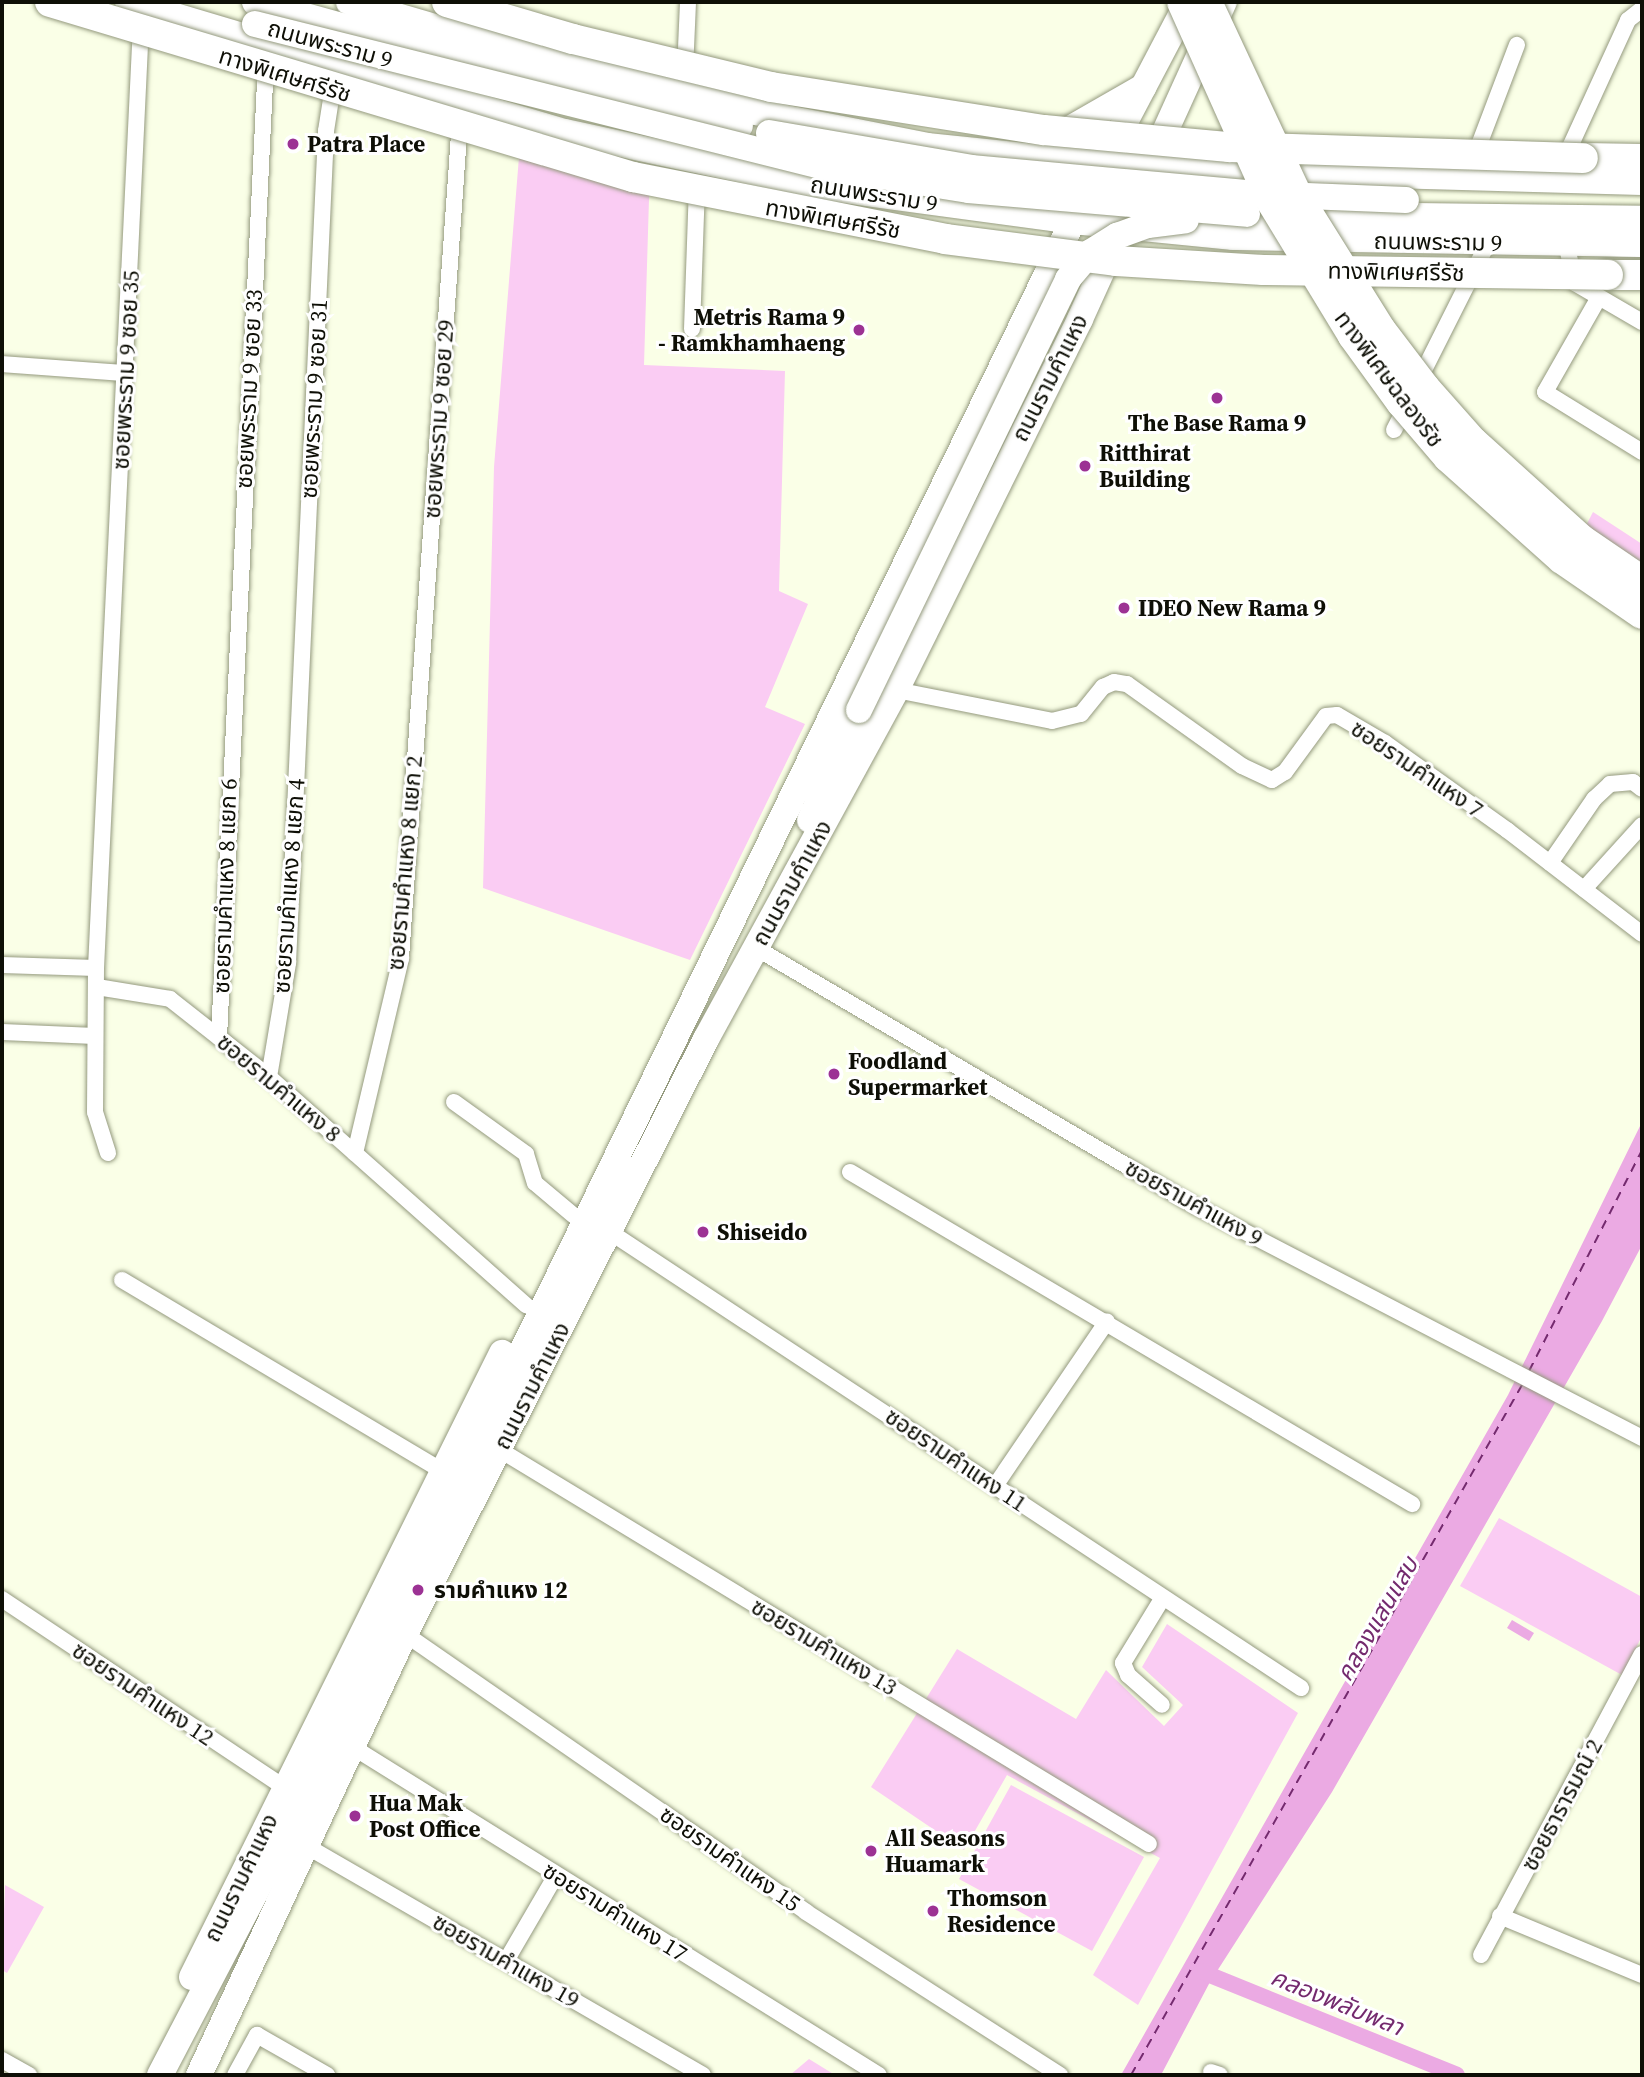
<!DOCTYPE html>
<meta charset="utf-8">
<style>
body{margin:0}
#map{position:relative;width:1644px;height:2077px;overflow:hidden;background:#faffe7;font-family:"Source Serif 4","Noto Sans Thai",serif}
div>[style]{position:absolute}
.green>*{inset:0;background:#faccf3}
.water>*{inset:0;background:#ebaae3}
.canal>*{height:16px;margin:-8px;padding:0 8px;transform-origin:8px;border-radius:8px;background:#ebaae3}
.ferry>*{height:2px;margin-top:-1px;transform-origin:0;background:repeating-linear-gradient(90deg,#742a6e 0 9px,transparent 0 16px)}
.roads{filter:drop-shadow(0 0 2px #949a7e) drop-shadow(0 0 2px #949a7e)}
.minor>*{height:16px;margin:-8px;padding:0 8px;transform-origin:8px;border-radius:8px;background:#fff}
.primary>*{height:26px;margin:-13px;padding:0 13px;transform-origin:13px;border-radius:13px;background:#fff}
.motorway>*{height:30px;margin:-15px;padding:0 15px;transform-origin:15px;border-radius:15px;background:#fff}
.bridges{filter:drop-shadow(0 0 2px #949a7e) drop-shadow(0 0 2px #949a7e)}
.primary-bridge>*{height:26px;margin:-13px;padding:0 13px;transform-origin:13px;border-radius:13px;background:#fff}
.motorway-bridge>*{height:30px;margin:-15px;padding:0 15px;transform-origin:15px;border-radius:15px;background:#fff}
.dots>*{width:19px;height:19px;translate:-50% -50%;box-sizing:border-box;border:4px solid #fff;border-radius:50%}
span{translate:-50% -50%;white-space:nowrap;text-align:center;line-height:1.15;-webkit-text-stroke:6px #fff;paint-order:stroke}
.street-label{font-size:23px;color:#0e0f06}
.poi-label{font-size:23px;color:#0e0f06;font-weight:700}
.left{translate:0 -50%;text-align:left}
.right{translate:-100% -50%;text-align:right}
.water-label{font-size:24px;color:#742a6e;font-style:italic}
.frame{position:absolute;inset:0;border:4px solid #0e0f06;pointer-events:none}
</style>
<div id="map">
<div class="green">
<div style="clip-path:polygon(521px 132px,650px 166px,644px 365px,785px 371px,779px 591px,808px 604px,765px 707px,805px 724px,690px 960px,483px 888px,494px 467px)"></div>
<div style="clip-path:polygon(1593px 512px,1642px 544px,1642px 631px,1561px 574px)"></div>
<div style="clip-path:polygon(1499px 1518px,1642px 1597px,1642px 1636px,1622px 1675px,1460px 1586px)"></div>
<div style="clip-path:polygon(1167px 1624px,1298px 1713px,1138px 2005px,1093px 1975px,1160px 1858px,1007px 1775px,964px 1850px,871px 1787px,957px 1649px,1076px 1719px,1106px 1670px,1164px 1726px,1183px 1705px,1142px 1667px)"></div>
<div style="clip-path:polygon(1011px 1785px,1144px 1857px,1092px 1951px,959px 1879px)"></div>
<div style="clip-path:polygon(5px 1885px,44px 1907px,7px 1973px,2px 1970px)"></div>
<div style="clip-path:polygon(809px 2059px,835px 2075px,790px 2075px)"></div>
</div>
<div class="water">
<div style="clip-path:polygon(1642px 1122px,1642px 1245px,1602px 1321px,1332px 1792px,1210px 1982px,1161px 2075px,1121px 2075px,1508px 1395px)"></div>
<div style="clip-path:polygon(1512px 1620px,1534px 1633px,1529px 1641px,1507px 1628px)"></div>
</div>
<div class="canal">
<div style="left:1200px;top:1971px;width:277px;rotate:22deg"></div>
</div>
<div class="ferry">
<div style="left:1529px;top:1371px;width:248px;rotate:-62.9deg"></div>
<div style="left:1131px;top:2075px;width:793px;rotate:-60.46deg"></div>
</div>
<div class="roads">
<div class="minor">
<div style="left:685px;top:71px;width:69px;rotate:-87.5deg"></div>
<div style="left:1474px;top:158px;width:121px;rotate:-69.2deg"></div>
<div style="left:1564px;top:160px;width:154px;rotate:-65.4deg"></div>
<div style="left:1628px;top:20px;width:18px;rotate:-38deg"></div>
<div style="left:1566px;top:243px;width:41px;rotate:77.3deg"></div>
<div style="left:1575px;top:283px;width:78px;rotate:30.2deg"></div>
<div style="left:1598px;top:299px;width:107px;rotate:119.7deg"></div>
<div style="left:1545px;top:392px;width:114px;rotate:31.7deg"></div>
<div style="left:692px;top:329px;width:144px;rotate:-88deg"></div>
<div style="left:2px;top:364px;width:124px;rotate:4.2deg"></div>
<div style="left:1417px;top:384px;width:158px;rotate:-63.3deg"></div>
<div style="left:1394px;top:430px;width:29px;rotate:-63deg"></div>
<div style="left:896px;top:690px;width:159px;rotate:11.2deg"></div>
<div style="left:1052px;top:721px;width:30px;rotate:-14deg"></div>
<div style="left:1081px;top:714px;width:35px;rotate:-51deg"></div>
<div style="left:1103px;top:687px;width:12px;rotate:-24deg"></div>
<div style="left:1114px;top:682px;width:13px;rotate:9deg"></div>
<div style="left:1127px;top:684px;width:141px;rotate:35.5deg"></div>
<div style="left:1242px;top:766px;width:33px;rotate:25deg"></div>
<div style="left:1272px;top:780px;width:15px;rotate:-32deg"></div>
<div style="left:1285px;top:772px;width:69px;rotate:-53.8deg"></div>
<div style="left:1326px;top:716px;width:11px;rotate:-5deg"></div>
<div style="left:1337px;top:715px;width:56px;rotate:30.3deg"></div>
<div style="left:1385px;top:743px;width:150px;rotate:35.5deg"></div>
<div style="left:1507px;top:830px;width:170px;rotate:37.6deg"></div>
<div style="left:1550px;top:863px;width:78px;rotate:-55.5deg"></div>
<div style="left:1594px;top:799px;width:22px;rotate:-43deg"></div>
<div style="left:1610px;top:784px;width:23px;rotate:-5deg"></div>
<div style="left:1633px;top:782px;width:11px;rotate:38deg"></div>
<div style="left:1584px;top:889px;width:86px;rotate:-47.8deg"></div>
<div style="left:756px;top:948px;width:509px;rotate:30.44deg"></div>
<div style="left:1195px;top:1206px;width:504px;rotate:27.43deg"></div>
<div style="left:2px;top:965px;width:94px;rotate:1.8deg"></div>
<div style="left:97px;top:987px;width:74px;rotate:9.3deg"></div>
<div style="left:170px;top:999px;width:126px;rotate:38.2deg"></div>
<div style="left:269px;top:1077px;width:344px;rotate:41.6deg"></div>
<div style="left:2px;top:1032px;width:93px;rotate:2.5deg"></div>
<div style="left:219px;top:1037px;width:975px;rotate:-87.24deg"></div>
<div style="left:269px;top:1077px;width:116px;rotate:-80.5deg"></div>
<div style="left:288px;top:963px;width:833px;rotate:-87.38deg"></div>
<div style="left:326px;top:131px;width:52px;rotate:-81.1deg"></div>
<div style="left:454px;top:1102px;width:89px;rotate:35.8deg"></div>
<div style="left:526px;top:1154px;width:30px;rotate:73deg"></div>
<div style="left:535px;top:1183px;width:50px;rotate:40.1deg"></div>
<div style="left:108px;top:1153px;width:43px;rotate:-107.6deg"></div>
<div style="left:95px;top:1112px;width:144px;rotate:-89.6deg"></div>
<div style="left:96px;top:968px;width:943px;rotate:-87.27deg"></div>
<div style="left:355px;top:1153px;width:200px;rotate:-76.7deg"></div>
<div style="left:401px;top:958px;width:839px;rotate:-85.97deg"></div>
<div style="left:850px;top:1172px;width:653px;rotate:30.57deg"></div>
<div style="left:610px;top:1232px;width:828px;rotate:33.42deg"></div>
<div style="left:122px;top:1280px;width:374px;rotate:30.8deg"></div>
<div style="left:500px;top:1450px;width:759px;rotate:31.26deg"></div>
<div style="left:995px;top:1486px;width:199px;rotate:-55.8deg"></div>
<div style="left:2px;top:1599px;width:340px;rotate:33.7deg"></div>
<div style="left:1162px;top:1599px;width:75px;rotate:121.4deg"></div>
<div style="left:1123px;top:1663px;width:13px;rotate:67deg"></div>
<div style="left:1128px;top:1675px;width:45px;rotate:41.4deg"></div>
<div style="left:405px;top:1634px;width:488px;rotate:34.7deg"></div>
<div style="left:806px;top:1912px;width:302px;rotate:32.7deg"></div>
<div style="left:351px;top:1746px;width:622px;rotate:31.93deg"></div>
<div style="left:308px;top:1847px;width:456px;rotate:30deg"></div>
<div style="left:1500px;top:1916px;width:154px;rotate:22.6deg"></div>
<div style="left:1481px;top:1955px;width:341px;rotate:-61.9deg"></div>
<div style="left:506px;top:1961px;width:99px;rotate:-59.8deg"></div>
<div style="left:2px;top:2060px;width:31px;rotate:29deg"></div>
<div style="left:1211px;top:2072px;width:9px;rotate:18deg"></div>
<div style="left:235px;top:2075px;width:46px;rotate:-61.2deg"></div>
<div style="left:257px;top:2035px;width:81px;rotate:29.7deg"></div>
</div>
<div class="primary">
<div style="left:128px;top:2px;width:456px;rotate:16.6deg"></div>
<div style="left:565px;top:132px;width:263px;rotate:12.1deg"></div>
<div style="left:822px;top:187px;width:253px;rotate:7.7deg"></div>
<div style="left:1073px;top:221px;width:161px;rotate:5.7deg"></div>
<div style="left:1233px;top:237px;width:409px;rotate:1deg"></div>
<div style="left:255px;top:2px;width:292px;rotate:15.5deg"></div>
<div style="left:536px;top:80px;width:209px;rotate:12.7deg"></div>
<div style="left:349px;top:2px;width:217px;rotate:16.3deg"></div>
<div style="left:557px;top:63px;width:205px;rotate:13.8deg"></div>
<div style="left:756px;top:112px;width:174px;rotate:11.2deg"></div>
<div style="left:927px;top:146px;width:177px;rotate:5.8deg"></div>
<div style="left:1103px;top:164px;width:107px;rotate:3.2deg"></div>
<div style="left:1210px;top:170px;width:432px;rotate:1.6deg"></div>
<div style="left:1061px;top:134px;width:95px;rotate:-29.8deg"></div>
<div style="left:1247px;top:214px;width:395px;rotate:0.7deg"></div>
<div style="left:810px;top:820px;width:120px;rotate:-66deg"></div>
<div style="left:192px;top:1977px;width:697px;rotate:-63.58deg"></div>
<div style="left:160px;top:2075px;width:307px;rotate:-62.4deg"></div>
<div style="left:302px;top:1803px;width:1760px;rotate:-64.02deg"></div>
<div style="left:1073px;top:221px;width:247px;rotate:-62.3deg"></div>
<div style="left:199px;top:2075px;width:487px;rotate:-65deg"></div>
<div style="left:405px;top:1634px;width:667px;rotate:-63.17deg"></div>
<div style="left:706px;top:1039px;width:397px;rotate:-61.4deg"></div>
<div style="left:896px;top:690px;width:414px;rotate:-63.6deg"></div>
<div style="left:1080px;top:319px;width:348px;rotate:-65.6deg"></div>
</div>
<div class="motorway">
<div style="left:1583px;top:158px;width:59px;rotate:1deg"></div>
<div style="left:1608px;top:275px;width:34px"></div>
</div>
</div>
<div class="bridges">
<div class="primary-bridge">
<div style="left:255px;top:24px;width:588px;rotate:14.08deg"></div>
<div style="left:825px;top:167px;width:145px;rotate:9.1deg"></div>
<div style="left:968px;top:190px;width:280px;rotate:4.9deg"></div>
<div style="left:769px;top:133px;width:205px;rotate:9.8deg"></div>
<div style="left:971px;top:168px;width:287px;rotate:5.2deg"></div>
<div style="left:1257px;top:194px;width:149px;rotate:2.3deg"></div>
<div style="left:859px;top:710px;width:479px;rotate:-64.1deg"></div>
<div style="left:1068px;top:279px;width:35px;rotate:-50deg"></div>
<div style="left:1091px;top:252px;width:31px;rotate:-32deg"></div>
<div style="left:1117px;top:236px;width:33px;rotate:-20deg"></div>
<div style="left:1148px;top:225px;width:38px;rotate:-7deg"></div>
</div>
<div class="motorway-bridge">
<div style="left:50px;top:2px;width:609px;rotate:16.71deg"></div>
<div style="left:633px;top:177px;width:318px;rotate:11.2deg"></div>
<div style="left:945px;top:239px;width:172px;rotate:7.3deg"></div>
<div style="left:1116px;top:261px;width:147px;rotate:3.5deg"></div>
<div style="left:1263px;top:270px;width:345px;rotate:0.8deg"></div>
<div style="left:447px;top:2px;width:131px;rotate:16.4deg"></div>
<div style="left:573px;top:39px;width:204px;rotate:13.6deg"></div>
<div style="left:771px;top:87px;width:276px;rotate:9deg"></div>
<div style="left:1044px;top:130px;width:186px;rotate:5.3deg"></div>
<div style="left:1229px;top:147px;width:354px;rotate:1.8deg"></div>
<div style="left:1182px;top:2px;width:218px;rotate:65.9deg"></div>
<div style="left:1271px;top:201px;width:158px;rotate:58.7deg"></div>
<div style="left:1353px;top:336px;width:82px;rotate:54deg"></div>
<div style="left:1401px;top:402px;width:72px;rotate:49.5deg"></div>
<div style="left:1448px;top:457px;width:153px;rotate:41.8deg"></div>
<div style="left:1562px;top:559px;width:97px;rotate:34.5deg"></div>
<div style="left:1207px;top:2px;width:217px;rotate:65deg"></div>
<div style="left:1299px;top:199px;width:155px;rotate:58deg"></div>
<div style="left:1381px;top:330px;width:73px;rotate:52.8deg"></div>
<div style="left:1425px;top:388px;width:72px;rotate:48.4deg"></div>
<div style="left:1473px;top:442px;width:147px;rotate:42deg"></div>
<div style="left:1582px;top:540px;width:73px;rotate:34.3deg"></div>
</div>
</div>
<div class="dots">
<div style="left:293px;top:144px;background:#9c3294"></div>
<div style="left:859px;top:330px;background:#9c3294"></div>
<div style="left:1217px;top:398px;background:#9c3294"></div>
<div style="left:1085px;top:466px;background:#9c3294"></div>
<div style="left:1124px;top:608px;background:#9c3294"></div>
<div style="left:834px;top:1074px;background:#9c3294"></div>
<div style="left:703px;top:1232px;background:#9c3294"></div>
<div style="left:418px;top:1590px;background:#9c3294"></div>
<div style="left:355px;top:1816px;background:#9c3294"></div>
<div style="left:871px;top:1851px;background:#9c3294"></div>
<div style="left:933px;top:1911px;background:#9c3294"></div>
</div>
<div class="street-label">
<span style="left:330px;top:44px;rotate:15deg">ถนนพระราม 9</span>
<span style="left:285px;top:75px;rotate:17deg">ทางพิเศษศรีรัช</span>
<span style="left:874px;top:194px;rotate:9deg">ถนนพระราม 9</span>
<span style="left:833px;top:219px;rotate:10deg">ทางพิเศษศรีรัช</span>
<span style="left:1438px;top:242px;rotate:1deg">ถนนพระราม 9</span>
<span style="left:1396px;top:272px;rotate:1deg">ทางพิเศษศรีรัช</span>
<span style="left:126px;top:370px;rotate:-87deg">ซอยพระราม 9 ซอย 35</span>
<span style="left:1050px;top:378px;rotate:-63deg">ถนนรามคำแหง</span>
<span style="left:1389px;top:379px;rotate:53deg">ทางพิเศษฉลองรัช</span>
<span style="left:249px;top:389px;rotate:-87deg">ซอยพระราม 9 ซอย 33</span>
<span style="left:314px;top:399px;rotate:-87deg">ซอยพระราม 9 ซอย 31</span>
<span style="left:439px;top:419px;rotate:-86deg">ซอยพระราม 9 ซอย 29</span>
<span style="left:1417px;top:769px;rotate:34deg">ซอยรามคำแหง 7</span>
<span style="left:405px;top:863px;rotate:-85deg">ซอยรามคำแหง 8 แยก 2</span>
<span style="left:792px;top:883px;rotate:-61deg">ถนนรามคำแหง</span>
<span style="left:225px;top:886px;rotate:-88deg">ซอยรามคำแหง 8 แยก 6</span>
<span style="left:289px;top:886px;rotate:-86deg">ซอยรามคำแหง 8 แยก 4</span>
<span style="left:279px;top:1088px;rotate:40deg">ซอยรามคำแหง 8</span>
<span style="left:1194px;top:1203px;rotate:29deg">ซอยรามคำแหง 9</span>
<span style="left:532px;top:1386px;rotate:-63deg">ถนนรามคำแหง</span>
<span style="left:956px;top:1460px;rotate:34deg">ซอยรามคำแหง 11</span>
<span style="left:824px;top:1647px;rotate:31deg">ซอยรามคำแหง 13</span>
<span style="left:143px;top:1694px;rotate:34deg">ซอยรามคำแหง 12</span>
<span style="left:1562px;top:1805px;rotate:-62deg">ซอยธารารมณ์ 2</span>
<span style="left:730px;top:1859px;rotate:35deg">ซอยรามคำแหง 15</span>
<span style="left:241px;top:1878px;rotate:-64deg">ถนนรามคำแหง</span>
<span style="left:615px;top:1912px;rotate:32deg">ซอยรามคำแหง 17</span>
<span style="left:506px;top:1961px;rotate:30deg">ซอยรามคำแหง 19</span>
</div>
<div class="poi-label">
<span class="left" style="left:307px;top:144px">Patra Place</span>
<span class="right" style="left:845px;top:330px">Metris Rama 9<br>- Ramkhamhaeng</span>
<span style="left:1217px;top:423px">The Base Rama 9</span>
<span class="left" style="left:1099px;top:466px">Ritthirat<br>Building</span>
<span class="left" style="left:1138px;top:608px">IDEO New Rama 9</span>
<span class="left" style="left:848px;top:1074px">Foodland<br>Supermarket</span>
<span class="left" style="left:717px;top:1232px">Shiseido</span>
<span class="left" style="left:434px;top:1590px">รามคำแหง 12</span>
<span class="left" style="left:369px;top:1816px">Hua Mak<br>Post Office</span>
<span class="left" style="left:885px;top:1851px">All Seasons<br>Huamark</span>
<span class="left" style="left:947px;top:1911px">Thomson<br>Residence</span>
</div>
<div class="water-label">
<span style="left:1377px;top:1619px;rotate:-60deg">คลองแสนแสบ</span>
<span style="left:1337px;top:2002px;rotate:22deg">คลองพลับพลา</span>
</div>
<div class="frame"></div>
</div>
